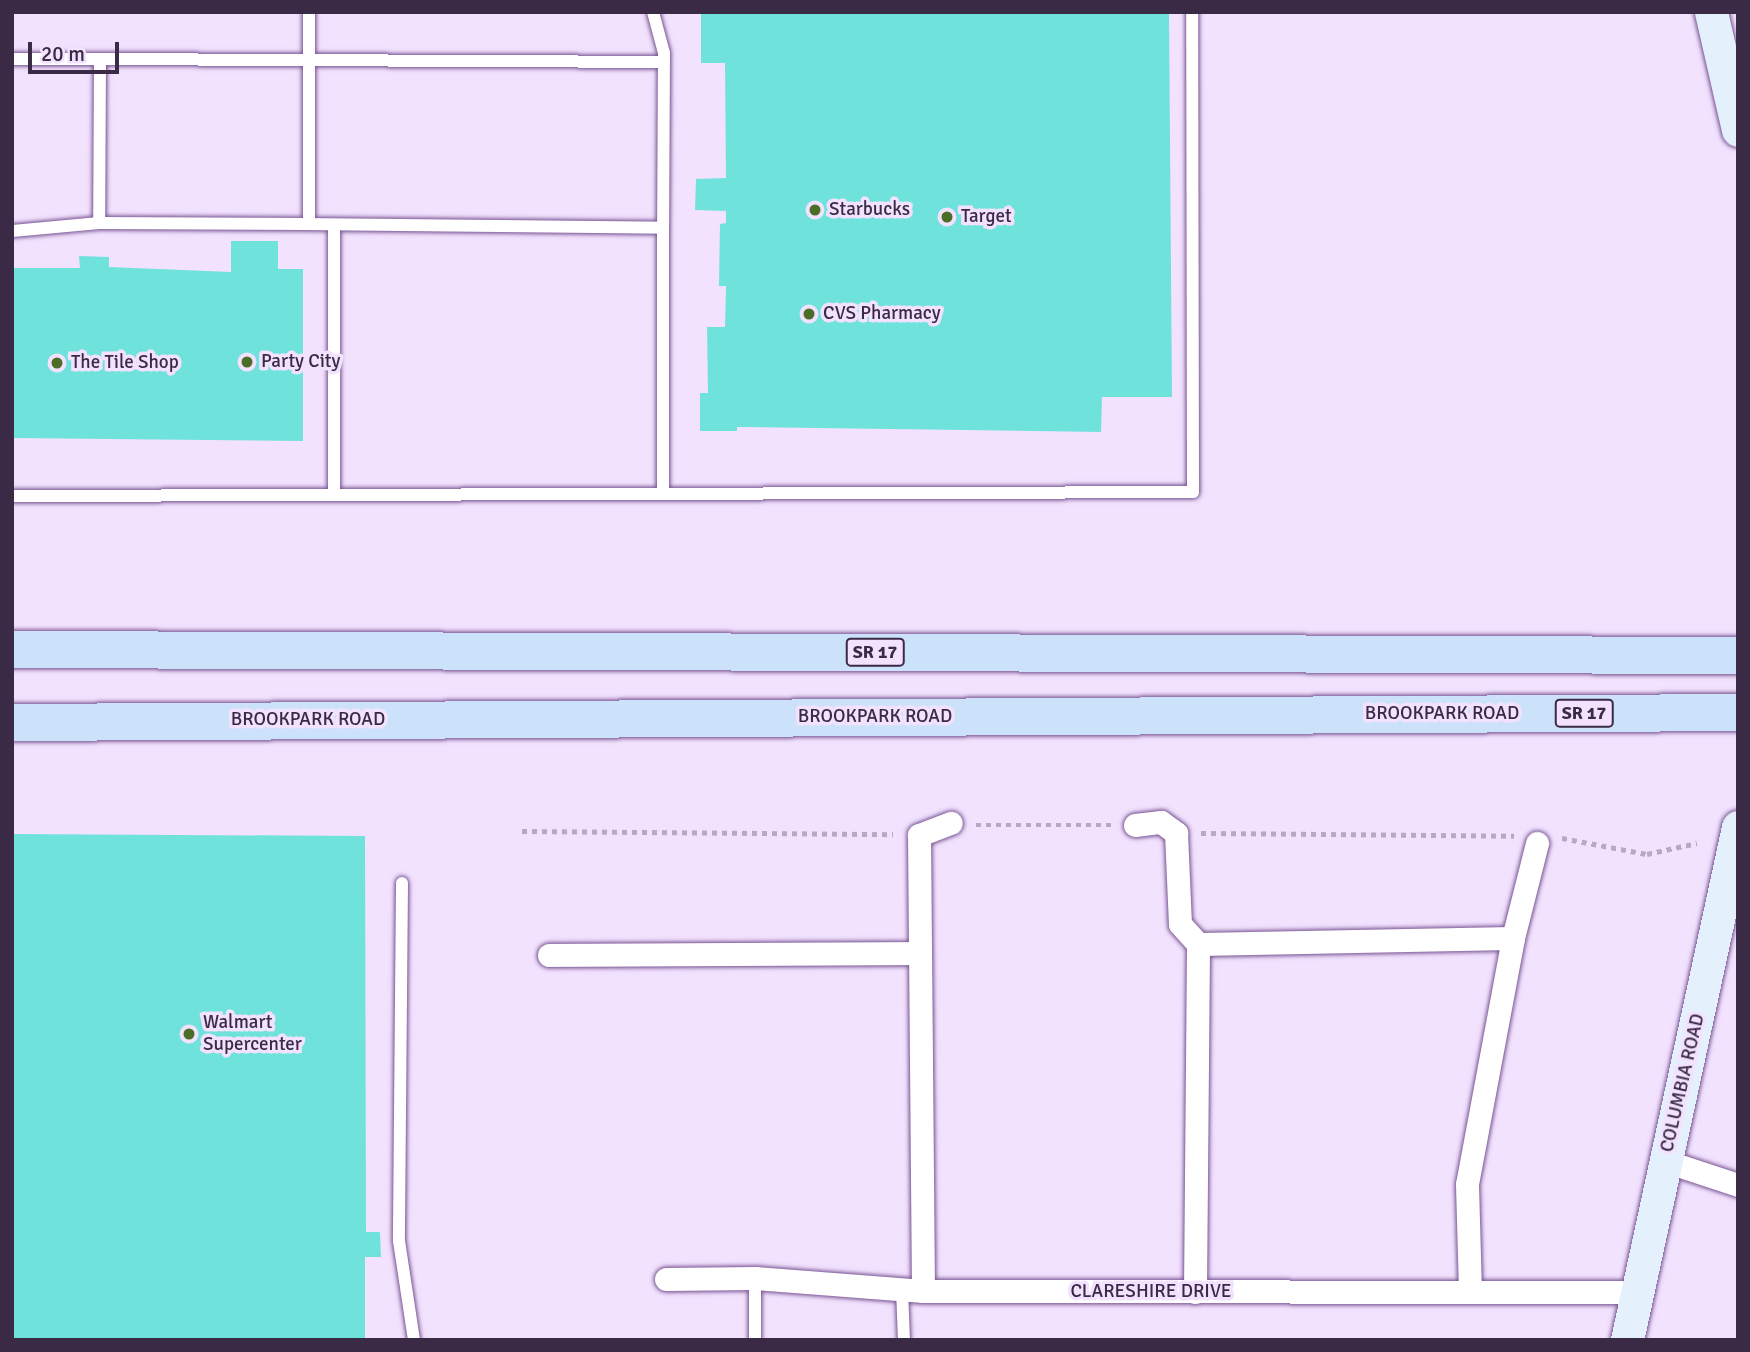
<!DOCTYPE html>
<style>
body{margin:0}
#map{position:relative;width:1750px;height:1352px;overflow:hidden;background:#f2e2fe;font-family:Signika,sans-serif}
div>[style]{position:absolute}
.building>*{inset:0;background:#70e2dc}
.path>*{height:4.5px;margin-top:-2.25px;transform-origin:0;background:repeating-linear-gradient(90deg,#b8a8c4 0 5px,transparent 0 10px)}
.roads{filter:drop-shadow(0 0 2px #795493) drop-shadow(0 0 2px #795493)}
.lane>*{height:12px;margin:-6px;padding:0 6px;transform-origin:6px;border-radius:6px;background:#fff}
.street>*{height:23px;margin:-11.5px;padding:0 11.5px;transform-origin:11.5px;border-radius:11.5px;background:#fff}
.secondary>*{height:33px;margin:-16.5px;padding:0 16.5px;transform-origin:16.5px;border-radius:16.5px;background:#e5f0fd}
.primary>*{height:37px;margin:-18.5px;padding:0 18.5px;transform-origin:18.5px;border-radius:18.5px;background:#cbe2fa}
.dots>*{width:19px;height:19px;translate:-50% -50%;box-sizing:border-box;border:4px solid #f2e2fe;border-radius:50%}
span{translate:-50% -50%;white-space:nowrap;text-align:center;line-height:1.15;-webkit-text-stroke:7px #f2e2fe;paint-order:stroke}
.shield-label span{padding:2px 5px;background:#f2e2fe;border:2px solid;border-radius:5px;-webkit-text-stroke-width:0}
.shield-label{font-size:18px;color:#3b2a46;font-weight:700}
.poi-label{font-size:19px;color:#3b2a46}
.left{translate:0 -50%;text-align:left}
.street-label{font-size:19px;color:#3b2a46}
.frame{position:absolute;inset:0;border:14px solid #3b2a46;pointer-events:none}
.scale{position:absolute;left:28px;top:42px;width:91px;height:32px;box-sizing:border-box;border:4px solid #3b2a46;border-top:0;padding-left:9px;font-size:21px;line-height:24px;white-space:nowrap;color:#3b2a46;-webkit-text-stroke:5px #f2e2fe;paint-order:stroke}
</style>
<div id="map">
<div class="building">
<div style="clip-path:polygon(701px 12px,1169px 12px,1172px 397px,1102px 397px,1101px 432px,737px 427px,737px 431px,700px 431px,700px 393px,708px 393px,707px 327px,725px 327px,726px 286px,719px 286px,720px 224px,726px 223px,726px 211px,695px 210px,696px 179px,726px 178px,725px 63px,701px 63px)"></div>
<div style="clip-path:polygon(231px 241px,278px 241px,278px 269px,303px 269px,303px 441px,12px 438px,12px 268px,80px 268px,79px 256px,109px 257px,109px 267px,231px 272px)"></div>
<div style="clip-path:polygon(12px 834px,365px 836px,366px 1232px,380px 1232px,381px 1257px,365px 1257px,365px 1340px,12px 1340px)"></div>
</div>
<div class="path">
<div style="left:976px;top:825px;width:135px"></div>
<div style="left:522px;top:831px;width:371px;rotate:0.5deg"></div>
<div style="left:1201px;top:833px;width:313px;rotate:0.5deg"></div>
<div style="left:1562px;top:838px;width:86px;rotate:10.7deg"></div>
<div style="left:1647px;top:854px;width:51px;rotate:-12.4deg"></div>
</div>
<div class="roads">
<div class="lane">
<div style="left:653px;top:12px;width:42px;rotate:75deg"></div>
<div style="left:664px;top:53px;width:175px;rotate:90.3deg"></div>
<div style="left:12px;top:59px;width:88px"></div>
<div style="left:100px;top:59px;width:164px;rotate:90.3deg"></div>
<div style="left:99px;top:223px;width:87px;rotate:174.7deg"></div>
<div style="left:100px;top:59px;width:564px;rotate:0.3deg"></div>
<div style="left:99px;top:223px;width:210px;rotate:0.3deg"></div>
<div style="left:309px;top:224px;width:212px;rotate:-90deg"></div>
<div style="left:309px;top:224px;width:354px;rotate:0.6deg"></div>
<div style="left:663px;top:228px;width:264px;rotate:90deg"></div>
<div style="left:334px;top:492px;width:265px;rotate:-90deg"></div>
<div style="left:12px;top:496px;width:1181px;rotate:-0.19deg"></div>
<div style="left:1193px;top:492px;width:480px;rotate:-90.1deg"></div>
<div style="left:402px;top:883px;width:358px;rotate:90.5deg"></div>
<div style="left:399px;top:1241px;width:100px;rotate:81.4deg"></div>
<div style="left:755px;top:1278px;width:62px;rotate:90deg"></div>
<div style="left:902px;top:1289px;width:51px;rotate:87.8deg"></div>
</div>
<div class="street">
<div style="left:1135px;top:825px;width:26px;rotate:-7deg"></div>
<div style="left:1161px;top:822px;width:19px;rotate:36deg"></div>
<div style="left:1176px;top:833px;width:91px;rotate:87.5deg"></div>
<div style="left:1180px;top:924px;width:27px;rotate:48deg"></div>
<div style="left:549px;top:955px;width:370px;rotate:-0.3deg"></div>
<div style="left:1665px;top:1161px;width:77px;rotate:18.2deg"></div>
<div style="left:666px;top:1279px;width:89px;rotate:-0.6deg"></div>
<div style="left:755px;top:1278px;width:169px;rotate:4.4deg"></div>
<div style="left:923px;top:1291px;width:713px;rotate:0.08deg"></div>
<div style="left:923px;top:1291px;width:456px;rotate:-90.5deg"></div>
<div style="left:919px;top:835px;width:34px;rotate:-21deg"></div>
<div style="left:1195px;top:1292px;width:348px;rotate:-89.5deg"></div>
<div style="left:1198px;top:944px;width:315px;rotate:-1.1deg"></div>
<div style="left:1470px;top:1292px;width:108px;rotate:-91.6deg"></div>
<div style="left:1467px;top:1184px;width:250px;rotate:-79.4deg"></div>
<div style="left:1513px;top:938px;width:98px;rotate:-75.8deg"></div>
</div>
<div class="secondary">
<div style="left:1711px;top:12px;width:121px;rotate:77.1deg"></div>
<div style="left:1627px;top:1340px;width:525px;rotate:-77.79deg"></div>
</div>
<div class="primary">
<div style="left:12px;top:649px;width:1726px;rotate:0.2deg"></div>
<div style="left:12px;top:722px;width:1726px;rotate:-0.33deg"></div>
</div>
</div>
<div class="dots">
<div style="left:815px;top:210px;background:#4b6d25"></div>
<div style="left:947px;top:217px;background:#4b6d25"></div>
<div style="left:809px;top:314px;background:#4b6d25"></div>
<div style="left:247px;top:362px;background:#4b6d25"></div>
<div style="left:57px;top:363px;background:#4b6d25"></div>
<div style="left:189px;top:1034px;background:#4b6d25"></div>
</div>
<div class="shield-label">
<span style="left:875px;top:652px">SR 17</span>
<span style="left:1584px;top:713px">SR 17</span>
</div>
<div class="poi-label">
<span class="left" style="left:829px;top:210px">Starbucks</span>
<span class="left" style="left:961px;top:217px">Target</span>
<span class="left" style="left:823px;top:314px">CVS Pharmacy</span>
<span class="left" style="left:261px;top:362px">Party City</span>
<span class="left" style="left:71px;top:363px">The Tile Shop</span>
<span class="left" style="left:203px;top:1034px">Walmart<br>Supercenter</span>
</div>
<div class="street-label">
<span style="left:1442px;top:714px">BROOKPARK ROAD</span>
<span style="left:875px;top:717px">BROOKPARK ROAD</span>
<span style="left:308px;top:720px">BROOKPARK ROAD</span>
<span style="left:1683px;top:1083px;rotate:-77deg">COLUMBIA ROAD</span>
<span style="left:1151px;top:1292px">CLARESHIRE DRIVE</span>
</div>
<div class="frame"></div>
<div class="scale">20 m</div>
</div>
